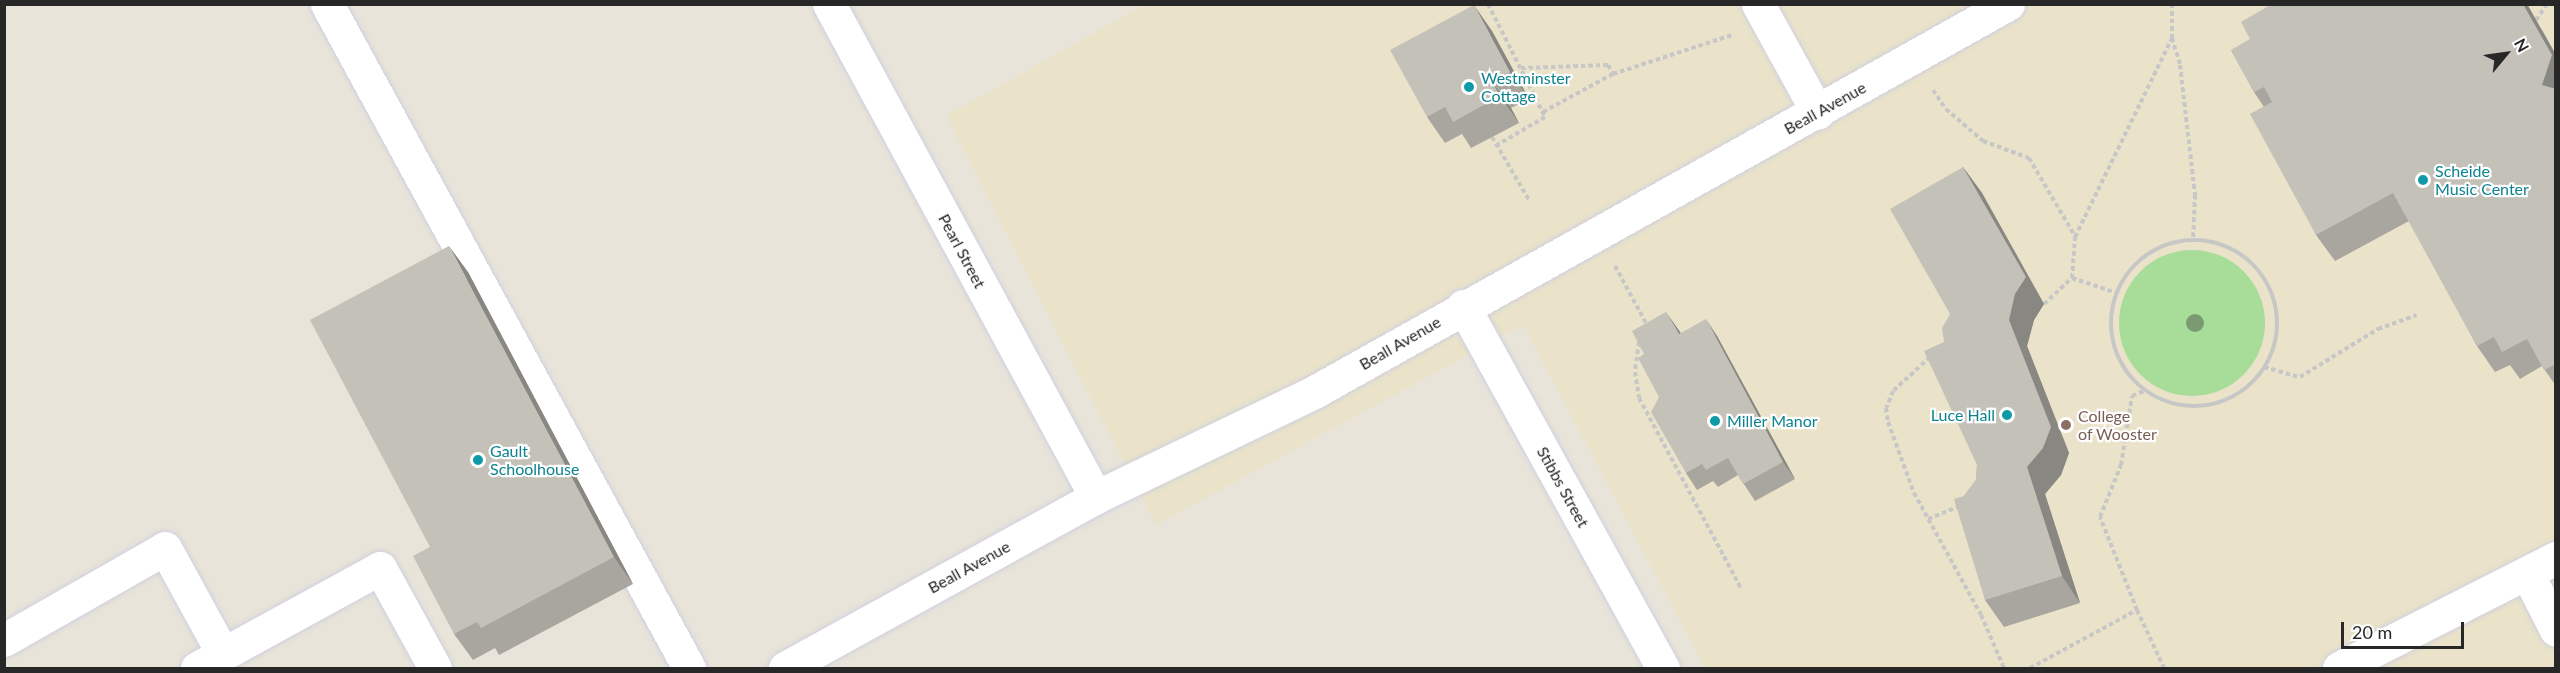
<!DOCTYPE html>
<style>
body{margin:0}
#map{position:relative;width:2560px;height:673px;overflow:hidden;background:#e9e4d9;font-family:Lato,sans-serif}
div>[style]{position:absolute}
.education>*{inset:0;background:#eae3c9}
.green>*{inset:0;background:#a7dc99}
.round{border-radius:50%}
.path>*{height:4px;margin-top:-2px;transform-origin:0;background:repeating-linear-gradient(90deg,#c7c7c7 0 4.5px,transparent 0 7.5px)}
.path>.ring{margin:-2px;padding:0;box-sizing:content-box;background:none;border:4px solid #c7c7c7;border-radius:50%}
.roads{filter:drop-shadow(0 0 2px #cfd0df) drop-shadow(0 0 2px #cfd0df)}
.minor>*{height:33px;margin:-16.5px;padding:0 16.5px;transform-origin:16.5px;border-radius:16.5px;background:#fff}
.trees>*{width:18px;height:18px;margin:-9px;border-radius:50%;background:#7c9a72}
.wall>*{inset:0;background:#a9a69f}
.shaded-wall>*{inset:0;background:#898782}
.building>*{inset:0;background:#c4c1b9}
.dots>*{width:16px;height:16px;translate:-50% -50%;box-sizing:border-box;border:3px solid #fff;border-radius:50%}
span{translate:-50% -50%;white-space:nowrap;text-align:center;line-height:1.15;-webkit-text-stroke:4.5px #fff;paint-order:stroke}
.culture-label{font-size:16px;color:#0d838f}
.left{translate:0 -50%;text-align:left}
.right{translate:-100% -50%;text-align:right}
.street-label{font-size:16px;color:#272727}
.education-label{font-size:16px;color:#785e54}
.frame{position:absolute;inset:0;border:6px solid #272727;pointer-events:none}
.north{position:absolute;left:2476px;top:24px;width:60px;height:60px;-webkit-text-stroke:4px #fff;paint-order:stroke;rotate:61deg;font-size:16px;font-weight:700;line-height:24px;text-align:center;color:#272727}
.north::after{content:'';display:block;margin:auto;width:21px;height:27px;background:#272727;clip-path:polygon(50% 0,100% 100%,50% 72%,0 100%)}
.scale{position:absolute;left:2341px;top:622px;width:123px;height:27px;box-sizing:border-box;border:3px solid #272727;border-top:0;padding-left:8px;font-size:18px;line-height:21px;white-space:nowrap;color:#272727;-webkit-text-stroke:4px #fff;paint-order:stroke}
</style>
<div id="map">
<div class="education">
<div style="clip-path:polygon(1144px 5px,2555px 5px,2555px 668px,1705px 668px,1523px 325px,1156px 525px,946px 116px)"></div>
</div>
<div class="green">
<div class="round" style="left:2119px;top:250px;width:146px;height:146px"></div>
</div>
<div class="path">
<div style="left:1488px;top:4px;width:127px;rotate:63.2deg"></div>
<div style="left:1545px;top:117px;width:56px;rotate:149.7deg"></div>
<div style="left:2172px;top:4px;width:34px;rotate:90deg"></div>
<div style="left:2172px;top:38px;width:28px;rotate:73deg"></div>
<div style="left:2180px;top:65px;width:131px;rotate:83.4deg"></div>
<div style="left:2195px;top:195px;width:45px;rotate:92.5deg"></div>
<div style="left:2536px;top:20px;width:19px;rotate:-55deg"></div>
<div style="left:1521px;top:68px;width:87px;rotate:-2deg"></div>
<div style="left:1608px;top:65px;width:10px;rotate:61deg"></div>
<div style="left:1933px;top:90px;width:23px;rotate:56deg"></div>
<div style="left:1946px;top:109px;width:49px;rotate:40.9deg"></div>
<div style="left:1983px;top:141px;width:49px;rotate:20.3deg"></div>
<div style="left:2029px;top:158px;width:91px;rotate:59.5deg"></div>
<div style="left:1543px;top:112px;width:80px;rotate:-28.5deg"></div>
<div style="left:1613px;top:74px;width:125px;rotate:-18.1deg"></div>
<div style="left:1492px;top:137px;width:73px;rotate:59.6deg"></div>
<div class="ring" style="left:2111px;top:240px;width:162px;height:162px"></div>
<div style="left:1615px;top:266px;width:67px;rotate:61.5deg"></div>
<div style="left:2072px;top:278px;width:47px;rotate:18.4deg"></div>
<div style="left:2044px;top:304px;width:38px;rotate:-43deg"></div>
<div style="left:2072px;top:278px;width:41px;rotate:-85.8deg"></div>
<div style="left:2075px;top:237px;width:221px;rotate:-64deg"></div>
<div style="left:1639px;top:342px;width:30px;rotate:98deg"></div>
<div style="left:1635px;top:372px;width:26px;rotate:81deg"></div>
<div style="left:1639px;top:398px;width:216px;rotate:61.8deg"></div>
<div style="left:1930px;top:357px;width:50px;rotate:137.4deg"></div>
<div style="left:1893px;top:391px;width:18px;rotate:112deg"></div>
<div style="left:1886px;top:408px;width:14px;rotate:82deg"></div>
<div style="left:1888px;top:422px;width:76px;rotate:69.9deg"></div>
<div style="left:1914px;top:493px;width:139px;rotate:61.2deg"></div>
<div style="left:1981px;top:615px;width:58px;rotate:66.5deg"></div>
<div style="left:2264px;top:367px;width:37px;rotate:16deg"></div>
<div style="left:2300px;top:377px;width:92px;rotate:-31.6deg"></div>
<div style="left:2378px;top:329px;width:41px;rotate:-19.7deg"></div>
<div style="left:1928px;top:519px;width:35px;rotate:-22deg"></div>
<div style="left:2137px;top:610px;width:100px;rotate:-111.7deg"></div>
<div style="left:2100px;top:517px;width:56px;rotate:-68deg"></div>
<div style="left:2121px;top:465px;width:70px;rotate:-80.9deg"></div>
<div style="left:2132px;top:396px;width:15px;rotate:-23deg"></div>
<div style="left:2030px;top:668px;width:122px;rotate:-28.5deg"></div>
<div style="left:2137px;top:610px;width:64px;rotate:65deg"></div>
</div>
<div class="roads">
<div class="minor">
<div style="left:327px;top:4px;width:756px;rotate:61.4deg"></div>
<div style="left:829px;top:4px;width:561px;rotate:61.56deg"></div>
<div style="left:1758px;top:4px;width:124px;rotate:61.2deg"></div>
<div style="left:1463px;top:306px;width:414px;rotate:61.1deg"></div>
<div style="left:2527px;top:573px;width:64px;rotate:63deg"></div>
<div style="left:4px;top:640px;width:185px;rotate:-29.7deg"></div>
<div style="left:165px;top:548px;width:121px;rotate:61.3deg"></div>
<div style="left:223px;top:654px;width:179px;rotate:-28.7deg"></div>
<div style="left:380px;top:568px;width:114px;rotate:61.2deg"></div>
<div style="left:197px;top:668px;width:30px;rotate:-28deg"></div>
<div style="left:785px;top:668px;width:355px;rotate:-28.8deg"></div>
<div style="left:1096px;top:497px;width:244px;rotate:-25.7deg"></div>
<div style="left:1316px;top:391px;width:793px;rotate:-29.22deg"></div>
<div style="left:2339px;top:668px;width:243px;rotate:-26.9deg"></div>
</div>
</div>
<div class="trees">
<div style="left:2195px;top:323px"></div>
</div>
<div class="wall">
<div style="clip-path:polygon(2527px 4px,2556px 55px,2556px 386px,2542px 366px,2520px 379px,2510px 365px,2495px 372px,2477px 346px,2409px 221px,2335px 261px,2316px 235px,2264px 107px,2254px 92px,2231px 50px)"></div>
<div style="clip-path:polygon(1492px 31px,1529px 99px,1511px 108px,1519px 123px,1471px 148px,1462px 134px,1445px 143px,1427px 117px)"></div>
<div style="clip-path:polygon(1963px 167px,1982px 193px,2044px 304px,2034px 320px,2027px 346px,2069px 453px,2061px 475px,2045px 494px,2080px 603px,2004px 627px,1985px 600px,1964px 496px,1976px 480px,1977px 465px,1944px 342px,1950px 314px)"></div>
<div style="clip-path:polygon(468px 272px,633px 584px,499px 655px,495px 648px,473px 660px,454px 634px,430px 547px)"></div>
<div style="clip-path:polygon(1678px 329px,1681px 333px,1717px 336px,1795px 479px,1755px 501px,1738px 475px,1718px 487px,1713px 481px,1697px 490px,1686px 473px,1659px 397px)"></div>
</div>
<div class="shaded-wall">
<div style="clip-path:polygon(2523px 4px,2527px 4px,2556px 55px,2556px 104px,2542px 85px)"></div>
<div style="clip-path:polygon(1474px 5px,1492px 31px,1529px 99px,1510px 72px)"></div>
<div style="clip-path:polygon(1492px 82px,1511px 108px,1519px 123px,1500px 96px)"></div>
<div style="clip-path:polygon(1963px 167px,1982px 193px,2044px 304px,2034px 320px,2027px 346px,2069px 453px,2061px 475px,2045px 494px,2080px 603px,2062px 576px,2027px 467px,2009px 320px)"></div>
<div style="clip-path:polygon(449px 246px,468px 272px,633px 584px,614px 557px)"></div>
<div style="clip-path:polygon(1666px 312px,1678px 329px,1691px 351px,1679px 334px)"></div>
<div style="clip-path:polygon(1706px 319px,1717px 336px,1795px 479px,1783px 462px)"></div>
</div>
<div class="building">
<div style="clip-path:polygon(2272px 4px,2523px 4px,2552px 55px,2542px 85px,2556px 89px,2556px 364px,2544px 370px,2527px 339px,2502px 352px,2494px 337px,2477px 346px,2393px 193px,2316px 235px,2250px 114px,2272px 102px,2264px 87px,2254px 92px,2231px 50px,2250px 39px,2241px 22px)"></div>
<div style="clip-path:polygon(1474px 5px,1510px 72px,1492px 82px,1500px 96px,1453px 122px,1445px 107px,1427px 117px,1390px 50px)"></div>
<div style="clip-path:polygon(1963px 167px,2026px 277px,2015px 294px,2009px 320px,2051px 427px,2043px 448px,2027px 467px,2062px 576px,1985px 600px,1954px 499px,1964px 496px,1976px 480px,1977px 465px,1924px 351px,1944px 342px,1942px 328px,1950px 314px,1890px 209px)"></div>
<div style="clip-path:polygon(449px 246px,614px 557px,481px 628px,477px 622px,454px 634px,413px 556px,430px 547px,310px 320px)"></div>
<div style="clip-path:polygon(1666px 312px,1679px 334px,1706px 319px,1783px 462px,1743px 484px,1728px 458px,1706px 470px,1702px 464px,1686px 473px,1651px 412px,1659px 397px,1638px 358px,1644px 354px,1632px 331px)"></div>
</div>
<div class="dots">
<div style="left:1469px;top:87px;background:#0f9aa8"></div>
<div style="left:2423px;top:180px;background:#0f9aa8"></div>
<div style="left:2007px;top:415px;background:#0f9aa8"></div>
<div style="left:1715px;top:421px;background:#0f9aa8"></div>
<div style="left:2066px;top:425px;background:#8d6e63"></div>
<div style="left:478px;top:460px;background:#0f9aa8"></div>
</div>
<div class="culture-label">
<span class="left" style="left:1481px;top:87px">Westminster<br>Cottage</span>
<span class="left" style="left:2435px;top:180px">Scheide<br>Music Center</span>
<span class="right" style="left:1995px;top:415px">Luce Hall</span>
<span class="left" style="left:1727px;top:421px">Miller Manor</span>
<span class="left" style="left:490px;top:460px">Gault<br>Schoolhouse</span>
</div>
<div class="street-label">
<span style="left:1825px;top:108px;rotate:-29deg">Beall Avenue</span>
<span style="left:962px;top:251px;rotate:62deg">Pearl Street</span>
<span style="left:1400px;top:343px;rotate:-30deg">Beall Avenue</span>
<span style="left:1563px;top:487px;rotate:61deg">Stibbs Street</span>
<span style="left:969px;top:567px;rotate:-29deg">Beall Avenue</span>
</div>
<div class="education-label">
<span class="left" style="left:2078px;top:425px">College<br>of Wooster</span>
</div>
<div class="frame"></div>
<div class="north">N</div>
<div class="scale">20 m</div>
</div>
